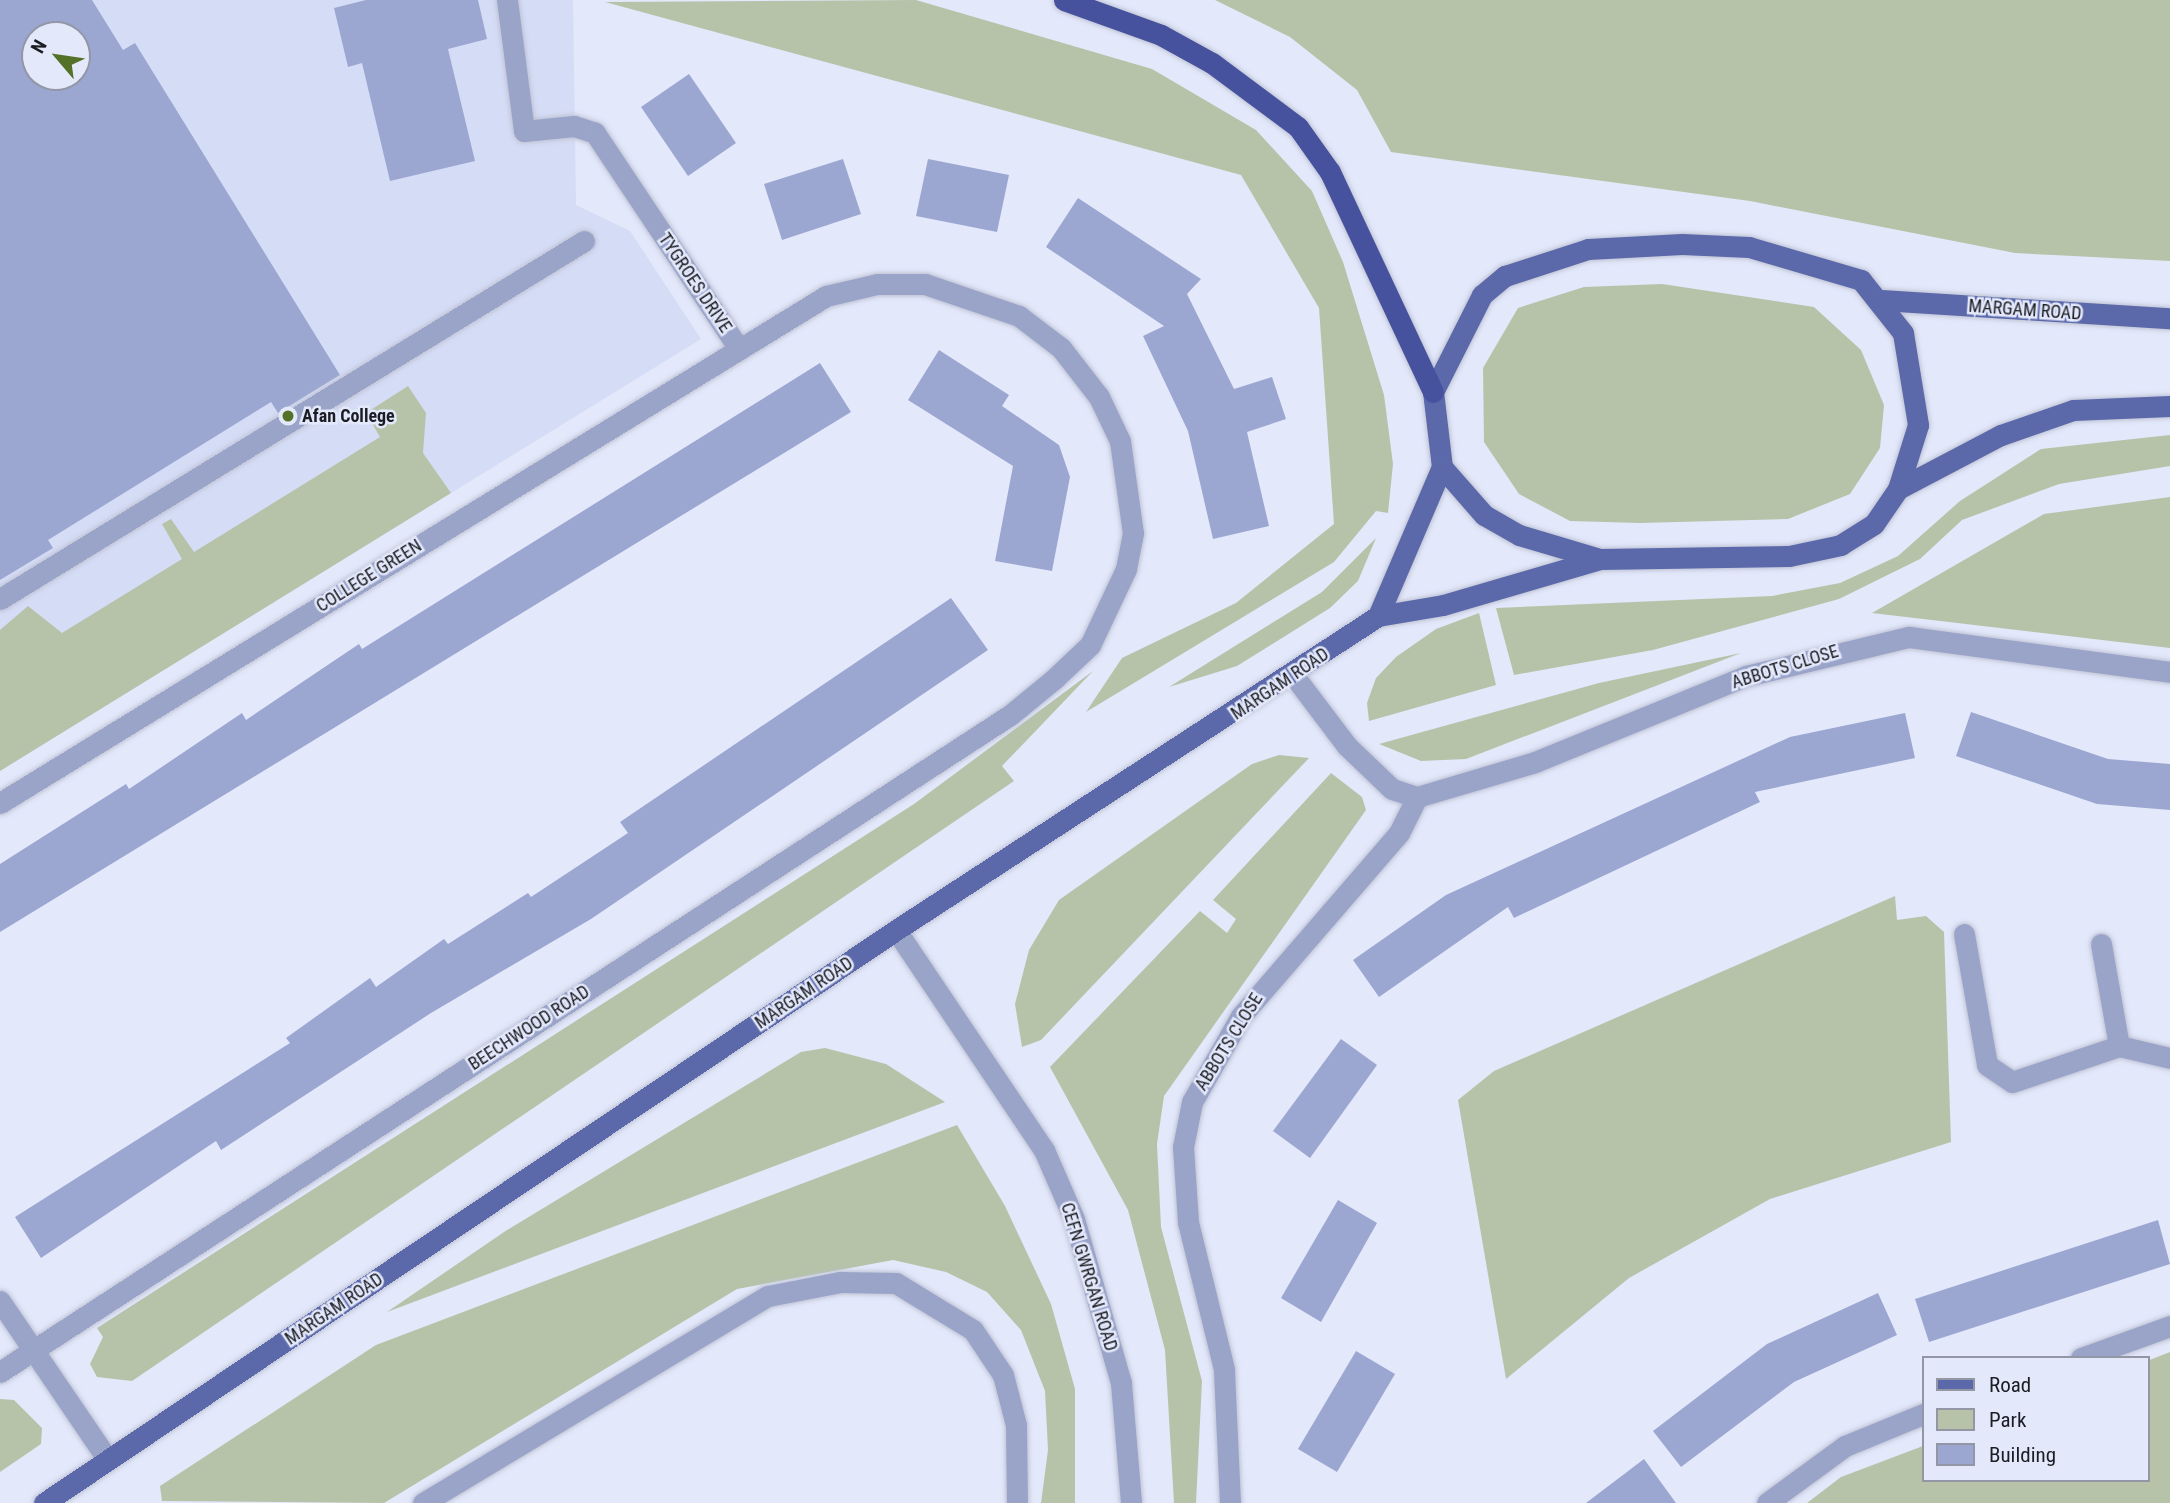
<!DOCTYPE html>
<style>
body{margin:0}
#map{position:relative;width:2170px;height:1503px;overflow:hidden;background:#e3e8fb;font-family:"Roboto Condensed",sans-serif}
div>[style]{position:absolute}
.built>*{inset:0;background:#d5dcf6}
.green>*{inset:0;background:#b6c3a9}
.building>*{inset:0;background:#9ca7d1}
.roads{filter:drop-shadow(0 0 2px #bfc3d4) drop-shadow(0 0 2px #bfc3d4)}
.service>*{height:21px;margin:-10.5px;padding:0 10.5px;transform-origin:10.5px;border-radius:10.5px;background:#9aa4c9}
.minor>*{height:21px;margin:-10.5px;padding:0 10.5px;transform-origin:10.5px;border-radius:10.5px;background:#9aa4c9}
.primary>*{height:21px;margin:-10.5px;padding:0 10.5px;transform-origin:10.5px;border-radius:10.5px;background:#5b69aa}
.motorway>*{height:21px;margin:-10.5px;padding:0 10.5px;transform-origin:10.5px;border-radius:10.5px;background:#46529d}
.dots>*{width:19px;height:19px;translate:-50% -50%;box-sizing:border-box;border:4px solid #e3e8fb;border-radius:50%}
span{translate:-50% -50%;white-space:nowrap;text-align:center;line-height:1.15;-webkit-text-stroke:5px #e3e8fb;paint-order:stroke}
.street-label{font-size:18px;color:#1b1d23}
.poi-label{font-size:18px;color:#1b1d23;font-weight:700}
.left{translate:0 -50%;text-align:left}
.legend{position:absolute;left:1922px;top:1356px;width:228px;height:126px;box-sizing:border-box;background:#e3e8fb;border:2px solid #9397a5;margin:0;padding:9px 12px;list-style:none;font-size:21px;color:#1b1d23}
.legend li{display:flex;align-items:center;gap:14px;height:35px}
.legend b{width:35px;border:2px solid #9397a5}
.north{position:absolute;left:21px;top:21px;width:70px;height:70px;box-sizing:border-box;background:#e3e8fb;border:2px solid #9397a5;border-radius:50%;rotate:299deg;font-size:19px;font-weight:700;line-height:28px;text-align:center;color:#1b1d23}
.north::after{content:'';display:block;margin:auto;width:24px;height:32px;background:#547227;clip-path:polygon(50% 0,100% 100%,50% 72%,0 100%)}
</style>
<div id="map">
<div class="built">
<div style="clip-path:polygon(evenodd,0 0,573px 0,576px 205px,630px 231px,701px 339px,0 771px,0 0,35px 35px,77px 35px,77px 77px,35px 77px,35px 35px)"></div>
</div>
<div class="green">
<div style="clip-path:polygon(916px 0,1152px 69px,1256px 130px,1312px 191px,1343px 262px,1384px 395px,1393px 464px,1388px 513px,1376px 511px,1334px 562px,1086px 712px,1122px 658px,1236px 603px,1334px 524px,1319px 308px,1241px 175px,605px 2px)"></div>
<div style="clip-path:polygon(1215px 0,2170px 0,2170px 261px,2015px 253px,1750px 201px,1391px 152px,1357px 90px,1290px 37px)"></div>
<div style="clip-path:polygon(1662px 284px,1814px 307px,1861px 350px,1884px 405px,1880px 448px,1850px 494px,1788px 519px,1640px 523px,1570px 521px,1519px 494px,1484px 442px,1483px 368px,1518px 308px,1584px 287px)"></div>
<div style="clip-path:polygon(408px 386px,426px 413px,423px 453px,451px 493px,0 771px,0 630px,28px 606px,62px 633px,182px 559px,162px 524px,171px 519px,194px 552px,380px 437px,366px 413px)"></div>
<div style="clip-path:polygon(2170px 435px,2170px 466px,2059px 484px,1962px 520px,1920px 559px,1839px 599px,1653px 650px,1514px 675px,1496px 608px,1772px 596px,1840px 583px,1898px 556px,1960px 501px,2041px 449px)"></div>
<div style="clip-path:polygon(2170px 497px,2170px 648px,1872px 613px,2044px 514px)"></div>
<div style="clip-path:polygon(1376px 538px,1358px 581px,1330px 608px,1237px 666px,1169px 687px,1322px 592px)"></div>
<div style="clip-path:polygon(1479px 613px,1496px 685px,1369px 721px,1367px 703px,1376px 678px,1396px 657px,1436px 629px)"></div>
<div style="clip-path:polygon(1741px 653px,1466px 759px,1421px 761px,1379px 744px,1599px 683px)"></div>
<div style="clip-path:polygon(1093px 671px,1002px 766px,1014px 781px,132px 1381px,97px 1377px,90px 1364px,103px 1337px,97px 1328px,914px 804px)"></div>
<div style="clip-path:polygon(1279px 755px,1309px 758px,1041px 1040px,1022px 1047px,1015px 1004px,1029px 950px,1059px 900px,1252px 764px)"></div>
<div style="clip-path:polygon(1331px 773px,1362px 797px,1366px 810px,1164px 1096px,1157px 1144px,1161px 1227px,1202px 1381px,1196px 1503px,1174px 1503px,1165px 1350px,1128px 1210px,1050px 1067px,1200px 911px,1227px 933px,1236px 919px,1213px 900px)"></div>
<div style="clip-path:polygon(1895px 896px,1897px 920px,1926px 916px,1944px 932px,1951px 1142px,1770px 1199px,1629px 1278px,1506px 1379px,1458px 1100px,1494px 1071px)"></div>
<div style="clip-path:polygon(825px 1048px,886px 1064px,945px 1102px,387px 1312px,507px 1230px,801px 1052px)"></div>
<div style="clip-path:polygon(957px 1125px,1005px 1206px,1051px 1304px,1075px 1389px,1075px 1503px,1041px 1503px,1048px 1450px,1045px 1391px,1021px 1330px,987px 1292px,946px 1272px,893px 1260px,737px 1289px,384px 1503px,162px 1501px,160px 1486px,376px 1345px)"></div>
<div style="clip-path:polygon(2170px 1352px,2170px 1503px,1807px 1503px,1841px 1477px,1923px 1446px,1923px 1480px,2147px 1480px,2147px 1361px)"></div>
<div style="clip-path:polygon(0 1399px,14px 1400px,42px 1428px,41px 1444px,0 1472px)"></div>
</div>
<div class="building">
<div style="clip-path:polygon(evenodd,0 0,92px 0,123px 50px,135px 43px,340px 375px,278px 413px,271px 402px,48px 540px,53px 548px,0 580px,0 0,35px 35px,77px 35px,77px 77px,35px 77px,35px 35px)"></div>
<div style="clip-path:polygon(366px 0,478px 0,487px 39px,448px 49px,475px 161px,390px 181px,362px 63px,348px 67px,334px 8px)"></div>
<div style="clip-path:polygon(689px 74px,736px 143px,688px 176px,641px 107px)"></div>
<div style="clip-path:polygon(843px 159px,861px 214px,782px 240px,764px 184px)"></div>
<div style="clip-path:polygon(928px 159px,1009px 175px,997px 232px,916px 216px)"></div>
<div style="clip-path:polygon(1078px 198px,1201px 279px,1187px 294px,1234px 389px,1272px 377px,1286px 419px,1247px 432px,1269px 526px,1213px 539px,1188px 431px,1143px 336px,1164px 326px,1046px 247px)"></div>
<div style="clip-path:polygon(939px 350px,1009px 395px,1002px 406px,1059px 445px,1070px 477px,1052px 571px,995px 561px,1013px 466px,908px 400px)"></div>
<div style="clip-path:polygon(820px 363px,851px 412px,0 932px,0 864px,126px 784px,129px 789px,242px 713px,246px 720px,359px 644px,362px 649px)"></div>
<div style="clip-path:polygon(951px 598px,988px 650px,591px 919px,431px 1013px,221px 1150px,216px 1141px,41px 1258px,15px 1217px,290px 1043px,286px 1038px,370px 978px,376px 987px,444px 939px,448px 944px,528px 893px,531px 897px,628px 833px,620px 822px)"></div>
<div style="clip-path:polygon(1971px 712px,2108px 759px,2170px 764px,2170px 810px,2097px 804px,1956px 756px)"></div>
<div style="clip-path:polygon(1905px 713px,1915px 758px,1755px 792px,1760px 802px,1514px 918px,1508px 907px,1379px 997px,1353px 960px,1446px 895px,1790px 737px)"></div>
<div style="clip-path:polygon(1341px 1039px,1377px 1065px,1310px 1158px,1273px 1131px)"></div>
<div style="clip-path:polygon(1338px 1200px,1377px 1223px,1321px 1322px,1281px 1298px)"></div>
<div style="clip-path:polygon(2158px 1220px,2170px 1264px,1929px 1342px,1915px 1299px)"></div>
<div style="clip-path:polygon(1878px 1293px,1897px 1335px,1794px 1382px,1681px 1467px,1653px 1431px,1767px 1344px)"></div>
<div style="clip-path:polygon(1356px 1351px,1395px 1374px,1337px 1472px,1298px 1449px)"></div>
<div style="clip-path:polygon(1644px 1459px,1676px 1503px,1586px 1503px)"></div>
</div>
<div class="roads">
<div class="service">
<div style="left:507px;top:0;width:132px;rotate:82.6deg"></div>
<div style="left:524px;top:131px;width:50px;rotate:-5.7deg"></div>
<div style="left:574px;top:126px;width:22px;rotate:18deg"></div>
<div style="left:0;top:599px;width:685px;rotate:-31.51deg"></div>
<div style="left:896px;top:930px;width:265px;rotate:56.1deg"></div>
<div style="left:1044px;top:1150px;width:75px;rotate:66.5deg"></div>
<div style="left:1074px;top:1219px;width:171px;rotate:74deg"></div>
<div style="left:1121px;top:1383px;width:120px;rotate:85.2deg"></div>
<div style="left:1964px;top:934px;width:133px;rotate:80deg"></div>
<div style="left:1987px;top:1065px;width:30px;rotate:34deg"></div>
<div style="left:2012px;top:1082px;width:113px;rotate:-18.6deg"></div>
<div style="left:2119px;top:1046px;width:52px;rotate:13.2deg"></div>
<div style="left:2101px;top:944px;width:104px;rotate:80deg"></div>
</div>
<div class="minor">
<div style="left:595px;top:133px;width:260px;rotate:56.3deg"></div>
<div style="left:1294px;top:676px;width:88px;rotate:52.9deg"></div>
<div style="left:1347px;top:746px;width:62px;rotate:43.7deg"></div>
<div style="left:1392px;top:789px;width:26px;rotate:18deg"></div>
<div style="left:1417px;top:797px;width:123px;rotate:-16.5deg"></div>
<div style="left:1535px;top:762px;width:228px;rotate:-22.2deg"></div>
<div style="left:1746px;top:676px;width:168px;rotate:-13.5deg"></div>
<div style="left:1909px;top:637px;width:263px;rotate:7.6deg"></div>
<div style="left:0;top:803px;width:969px;rotate:-31.54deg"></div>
<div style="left:826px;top:296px;width:52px;rotate:-13.2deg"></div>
<div style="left:877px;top:284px;width:48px"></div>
<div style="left:925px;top:284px;width:99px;rotate:18.8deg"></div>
<div style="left:1019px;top:316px;width:53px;rotate:37.3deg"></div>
<div style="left:1061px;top:348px;width:62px;rotate:52.2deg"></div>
<div style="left:1099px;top:397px;width:49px;rotate:64.5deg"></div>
<div style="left:1120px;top:441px;width:93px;rotate:82deg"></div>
<div style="left:1133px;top:533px;width:37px;rotate:101deg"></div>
<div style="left:1126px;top:569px;width:84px;rotate:115.3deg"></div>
<div style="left:1090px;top:645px;width:50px;rotate:136.6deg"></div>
<div style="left:1054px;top:679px;width:57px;rotate:140.7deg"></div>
<div style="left:1010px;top:715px;width:1205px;rotate:146.96deg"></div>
<div style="left:0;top:1301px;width:192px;rotate:55.8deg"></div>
<div style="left:2081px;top:1358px;width:95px;rotate:-19.8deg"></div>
<div style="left:423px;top:1503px;width:402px;rotate:-31deg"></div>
<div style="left:768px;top:1296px;width:73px;rotate:-11deg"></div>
<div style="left:840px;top:1282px;width:56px;rotate:1deg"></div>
<div style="left:896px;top:1283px;width:90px;rotate:31.4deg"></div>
<div style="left:973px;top:1330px;width:54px;rotate:56.3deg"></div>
<div style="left:1003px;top:1375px;width:52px;rotate:75.4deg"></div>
<div style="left:1016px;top:1425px;width:78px;rotate:89.3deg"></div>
<div style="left:1230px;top:1503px;width:134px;rotate:-92.6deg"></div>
<div style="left:1224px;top:1369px;width:151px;rotate:-103.8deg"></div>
<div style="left:1188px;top:1222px;width:75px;rotate:-93.8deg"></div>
<div style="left:1183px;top:1147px;width:46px;rotate:-78.7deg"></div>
<div style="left:1192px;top:1102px;width:99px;rotate:-60.3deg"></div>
<div style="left:1241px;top:1016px;width:242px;rotate:-49.2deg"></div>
<div style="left:1399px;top:833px;width:40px;rotate:-63.4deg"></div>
<div style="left:1767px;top:1503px;width:97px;rotate:-36.2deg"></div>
<div style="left:1845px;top:1446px;width:84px;rotate:-22.3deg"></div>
</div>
<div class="primary">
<div style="left:1682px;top:244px;width:67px;rotate:2.6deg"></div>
<div style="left:1749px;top:247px;width:117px;rotate:16.4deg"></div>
<div style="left:1861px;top:280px;width:68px;rotate:51.6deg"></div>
<div style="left:1903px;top:333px;width:93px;rotate:80.7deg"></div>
<div style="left:1918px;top:425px;width:67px;rotate:107.4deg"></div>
<div style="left:1898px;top:489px;width:42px;rotate:124.4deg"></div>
<div style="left:1874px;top:524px;width:39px;rotate:148deg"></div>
<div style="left:1841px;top:545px;width:53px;rotate:168.1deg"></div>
<div style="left:1789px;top:556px;width:189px;rotate:179.1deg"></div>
<div style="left:1600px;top:559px;width:84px;rotate:-163.5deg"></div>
<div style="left:1519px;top:535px;width:40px;rotate:-150.3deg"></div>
<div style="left:1484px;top:515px;width:64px;rotate:-131.2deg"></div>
<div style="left:1442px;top:467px;width:76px;rotate:-96.8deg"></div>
<div style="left:1433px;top:392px;width:109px;rotate:-63.2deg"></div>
<div style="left:1482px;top:295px;width:30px;rotate:-40deg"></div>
<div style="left:1505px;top:276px;width:87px;rotate:-18deg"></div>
<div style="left:1588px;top:249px;width:94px;rotate:-3deg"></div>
<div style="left:1880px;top:300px;width:291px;rotate:3.6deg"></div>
<div style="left:1898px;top:489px;width:116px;rotate:-27.7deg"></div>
<div style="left:2001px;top:435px;width:76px;rotate:-19.1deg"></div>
<div style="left:2073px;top:410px;width:97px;rotate:-2.4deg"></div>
<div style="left:1378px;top:616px;width:162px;rotate:-66.8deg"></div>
<div style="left:44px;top:1503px;width:1027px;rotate:-33.92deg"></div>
<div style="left:896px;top:930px;width:575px;rotate:-33.08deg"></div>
<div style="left:1378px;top:616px;width:66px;rotate:-9.6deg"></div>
<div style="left:1443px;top:605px;width:164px;rotate:-16.3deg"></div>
</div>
<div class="motorway">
<div style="left:1064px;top:0;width:103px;rotate:19.8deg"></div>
<div style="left:1161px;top:35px;width:58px;rotate:28.8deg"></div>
<div style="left:1212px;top:63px;width:107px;rotate:36.7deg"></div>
<div style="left:1298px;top:127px;width:55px;rotate:54.6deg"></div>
<div style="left:1330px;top:172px;width:243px;rotate:64.9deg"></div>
</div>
</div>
<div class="dots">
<div style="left:288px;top:416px;background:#547227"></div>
</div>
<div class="street-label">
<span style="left:695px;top:283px;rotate:56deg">TYGROES DRIVE</span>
<span style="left:2025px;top:310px;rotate:4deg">MARGAM ROAD</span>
<span style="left:369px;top:576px;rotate:-32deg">COLLEGE GREEN</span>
<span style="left:1785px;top:667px;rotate:-17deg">ABBOTS CLOSE</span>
<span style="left:1280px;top:684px;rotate:-34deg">MARGAM ROAD</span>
<span style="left:804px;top:993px;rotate:-34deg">MARGAM ROAD</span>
<span style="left:529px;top:1028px;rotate:-33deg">BEECHWOOD ROAD</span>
<span style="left:1229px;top:1042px;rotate:-58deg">ABBOTS CLOSE</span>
<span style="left:1089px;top:1277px;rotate:73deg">CEFN GWRGAN ROAD</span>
<span style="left:334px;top:1309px;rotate:-34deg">MARGAM ROAD</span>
</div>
<div class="poi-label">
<span class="left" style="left:302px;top:416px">Afan College</span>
</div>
<ul class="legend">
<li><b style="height:9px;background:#5b69aa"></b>Road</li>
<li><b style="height:19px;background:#b6c3a9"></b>Park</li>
<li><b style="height:19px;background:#9ca7d1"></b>Building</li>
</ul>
<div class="north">N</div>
</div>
